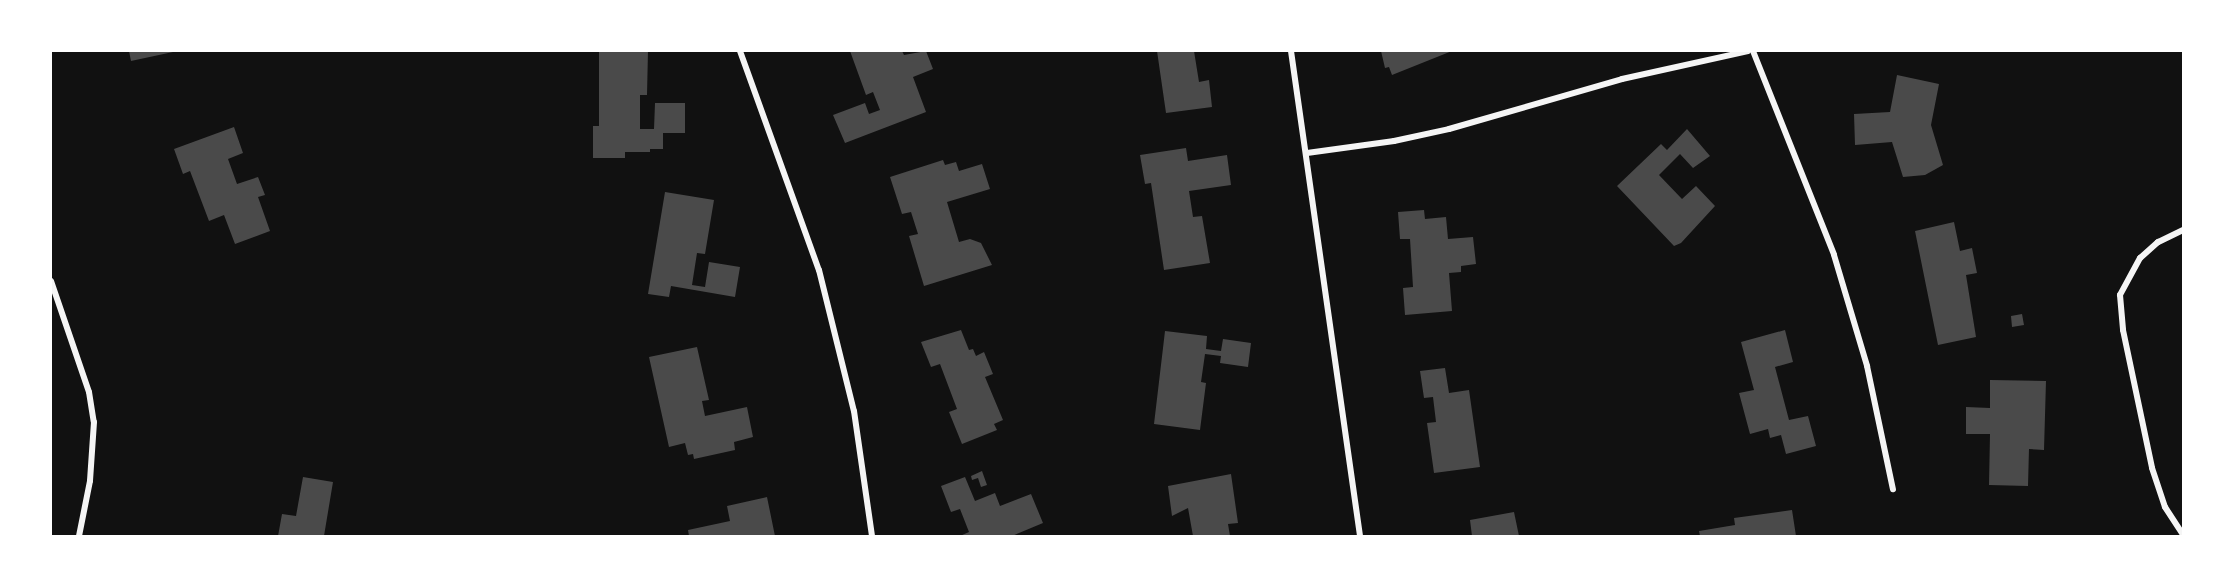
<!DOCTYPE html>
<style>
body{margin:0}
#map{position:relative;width:2234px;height:587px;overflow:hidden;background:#111;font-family:"Fira Sans",sans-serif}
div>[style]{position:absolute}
.building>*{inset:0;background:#4a4a4a}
.minor>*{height:6px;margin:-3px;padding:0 3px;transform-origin:3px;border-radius:3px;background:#f5f5f5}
span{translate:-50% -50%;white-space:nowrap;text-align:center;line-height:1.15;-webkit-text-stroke:5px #fff;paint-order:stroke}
.frame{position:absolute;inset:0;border:52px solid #fff;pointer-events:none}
</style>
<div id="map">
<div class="building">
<div style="clip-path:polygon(129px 51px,172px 51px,173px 52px,131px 61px)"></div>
<div style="clip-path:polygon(599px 51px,648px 51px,647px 95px,640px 95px,640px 129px,654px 129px,655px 103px,685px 103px,685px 133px,663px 133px,663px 149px,650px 149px,650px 152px,625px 152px,625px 158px,593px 158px,593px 126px,599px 126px)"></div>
<div style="clip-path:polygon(850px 51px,902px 51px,904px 55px,926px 51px,933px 69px,913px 77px,926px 112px,845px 143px,833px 115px,865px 103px,869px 114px,880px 110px,873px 92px,866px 95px)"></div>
<div style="clip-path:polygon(1157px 51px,1194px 51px,1199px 82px,1209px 80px,1212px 107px,1166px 113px)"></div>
<div style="clip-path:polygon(1381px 51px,1452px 51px,1392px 75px,1389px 67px,1385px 68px)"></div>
<div style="clip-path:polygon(1897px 75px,1939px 84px,1931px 125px,1943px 165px,1925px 175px,1903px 177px,1892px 142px,1855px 145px,1854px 114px,1890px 112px)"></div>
<div style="clip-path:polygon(234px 127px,243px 153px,228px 159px,237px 184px,258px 177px,265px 195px,258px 197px,270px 231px,235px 244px,224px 215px,209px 221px,190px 171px,183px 174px,174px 149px)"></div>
<div style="clip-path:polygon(1687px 129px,1710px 156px,1693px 168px,1680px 154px,1659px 175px,1682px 199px,1696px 186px,1715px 206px,1681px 243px,1674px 246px,1617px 186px,1661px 144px,1667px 150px)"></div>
<div style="clip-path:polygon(1186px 148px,1188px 161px,1227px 155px,1231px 185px,1189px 191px,1193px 217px,1202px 216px,1210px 263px,1164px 270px,1151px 183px,1145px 184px,1140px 155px)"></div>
<div style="clip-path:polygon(943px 160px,945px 165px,956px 162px,959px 171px,982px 164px,990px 189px,947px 202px,959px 242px,970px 239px,981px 243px,992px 265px,924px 286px,909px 236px,918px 234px,911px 212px,902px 214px,890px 177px)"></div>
<div style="clip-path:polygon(665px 192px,714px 200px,705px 254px,697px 253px,692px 285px,705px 287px,709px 262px,740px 267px,735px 297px,671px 286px,669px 297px,648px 294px)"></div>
<div style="clip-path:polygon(1424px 210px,1425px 219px,1446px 217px,1448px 239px,1473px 237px,1476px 264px,1461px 266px,1461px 272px,1449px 273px,1452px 311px,1405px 315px,1403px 288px,1413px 287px,1410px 239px,1400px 239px,1398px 212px)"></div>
<div style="clip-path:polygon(1954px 222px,1960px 251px,1972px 248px,1977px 273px,1966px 275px,1976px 337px,1938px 345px,1915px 231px)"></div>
<div style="clip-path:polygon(2022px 314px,2024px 325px,2012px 327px,2011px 316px)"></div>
<div style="clip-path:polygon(961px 330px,969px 350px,973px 349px,976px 356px,984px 352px,993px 374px,985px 377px,1003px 420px,994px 424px,997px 430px,962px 444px,949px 412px,957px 409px,940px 364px,931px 367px,921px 342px)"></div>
<div style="clip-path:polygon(1785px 330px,1793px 362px,1775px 367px,1789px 420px,1808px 416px,1816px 446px,1786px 454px,1781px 435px,1770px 438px,1768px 429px,1750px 434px,1739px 393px,1754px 390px,1741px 342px)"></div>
<div style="clip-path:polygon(1165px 331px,1207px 336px,1206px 349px,1221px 351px,1223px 339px,1251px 343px,1248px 367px,1220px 363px,1221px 356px,1205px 354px,1201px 382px,1206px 383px,1200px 430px,1154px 424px)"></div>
<div style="clip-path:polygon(697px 347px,709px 400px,702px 401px,705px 416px,747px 407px,753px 437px,734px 442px,735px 450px,694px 459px,693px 454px,688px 455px,685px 443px,669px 447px,649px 357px)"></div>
<div style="clip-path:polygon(1445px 368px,1449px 393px,1469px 390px,1480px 467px,1434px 473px,1427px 423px,1436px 422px,1433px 397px,1424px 398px,1420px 371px)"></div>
<div style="clip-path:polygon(1990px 380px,2046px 381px,2044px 450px,2029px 449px,2028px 486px,1989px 485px,1990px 434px,1966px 434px,1966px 407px,1990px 408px)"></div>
<div style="clip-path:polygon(982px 471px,987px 485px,981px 487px,978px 478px,972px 480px,971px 476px)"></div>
<div style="clip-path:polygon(1231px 474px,1238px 523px,1228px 524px,1230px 536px,1193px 536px,1188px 508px,1172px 516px,1168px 486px)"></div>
<div style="clip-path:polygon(303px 477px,333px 482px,324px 536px,278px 536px,282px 514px,296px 516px)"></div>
<div style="clip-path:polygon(965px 477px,975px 501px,995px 493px,1000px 506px,1031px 494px,1043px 523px,1012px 536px,960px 536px,969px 532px,960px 509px,951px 512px,941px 486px)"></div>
<div style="clip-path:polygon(767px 497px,775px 536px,689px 536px,688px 530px,730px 521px,727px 506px)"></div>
<div style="clip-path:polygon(1792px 510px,1796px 536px,1700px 536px,1699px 531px,1735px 525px,1734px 518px)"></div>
<div style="clip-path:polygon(1514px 512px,1519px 536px,1472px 536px,1470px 520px)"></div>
</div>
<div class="minor">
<div style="left:740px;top:51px;width:233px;rotate:70.2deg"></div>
<div style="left:819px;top:270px;width:145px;rotate:76.1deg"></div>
<div style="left:854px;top:411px;width:126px;rotate:81.8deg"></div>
<div style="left:1291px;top:51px;width:490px;rotate:81.9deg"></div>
<div style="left:1753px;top:51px;width:219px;rotate:68.3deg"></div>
<div style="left:1834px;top:255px;width:116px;rotate:73.4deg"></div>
<div style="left:1867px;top:366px;width:126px;rotate:78.1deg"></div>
<div style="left:1307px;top:153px;width:88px;rotate:-7.9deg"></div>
<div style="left:1394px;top:141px;width:56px;rotate:-12.3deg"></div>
<div style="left:1449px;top:129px;width:180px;rotate:-16.1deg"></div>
<div style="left:1622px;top:79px;width:129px;rotate:-12.5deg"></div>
<div style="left:2183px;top:230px;width:28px;rotate:154deg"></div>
<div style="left:2158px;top:242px;width:24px;rotate:138deg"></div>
<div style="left:2140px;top:258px;width:42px;rotate:118.4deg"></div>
<div style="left:2120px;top:295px;width:35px;rotate:85deg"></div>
<div style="left:2123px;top:330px;width:141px;rotate:78.1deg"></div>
<div style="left:2152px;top:468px;width:41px;rotate:71.6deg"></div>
<div style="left:2165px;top:507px;width:33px;rotate:57deg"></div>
<div style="left:51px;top:281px;width:117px;rotate:71.1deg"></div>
<div style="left:89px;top:392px;width:30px;rotate:81deg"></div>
<div style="left:94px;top:422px;width:59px;rotate:93.9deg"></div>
<div style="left:90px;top:481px;width:56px;rotate:101.3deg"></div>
</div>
<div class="frame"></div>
</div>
